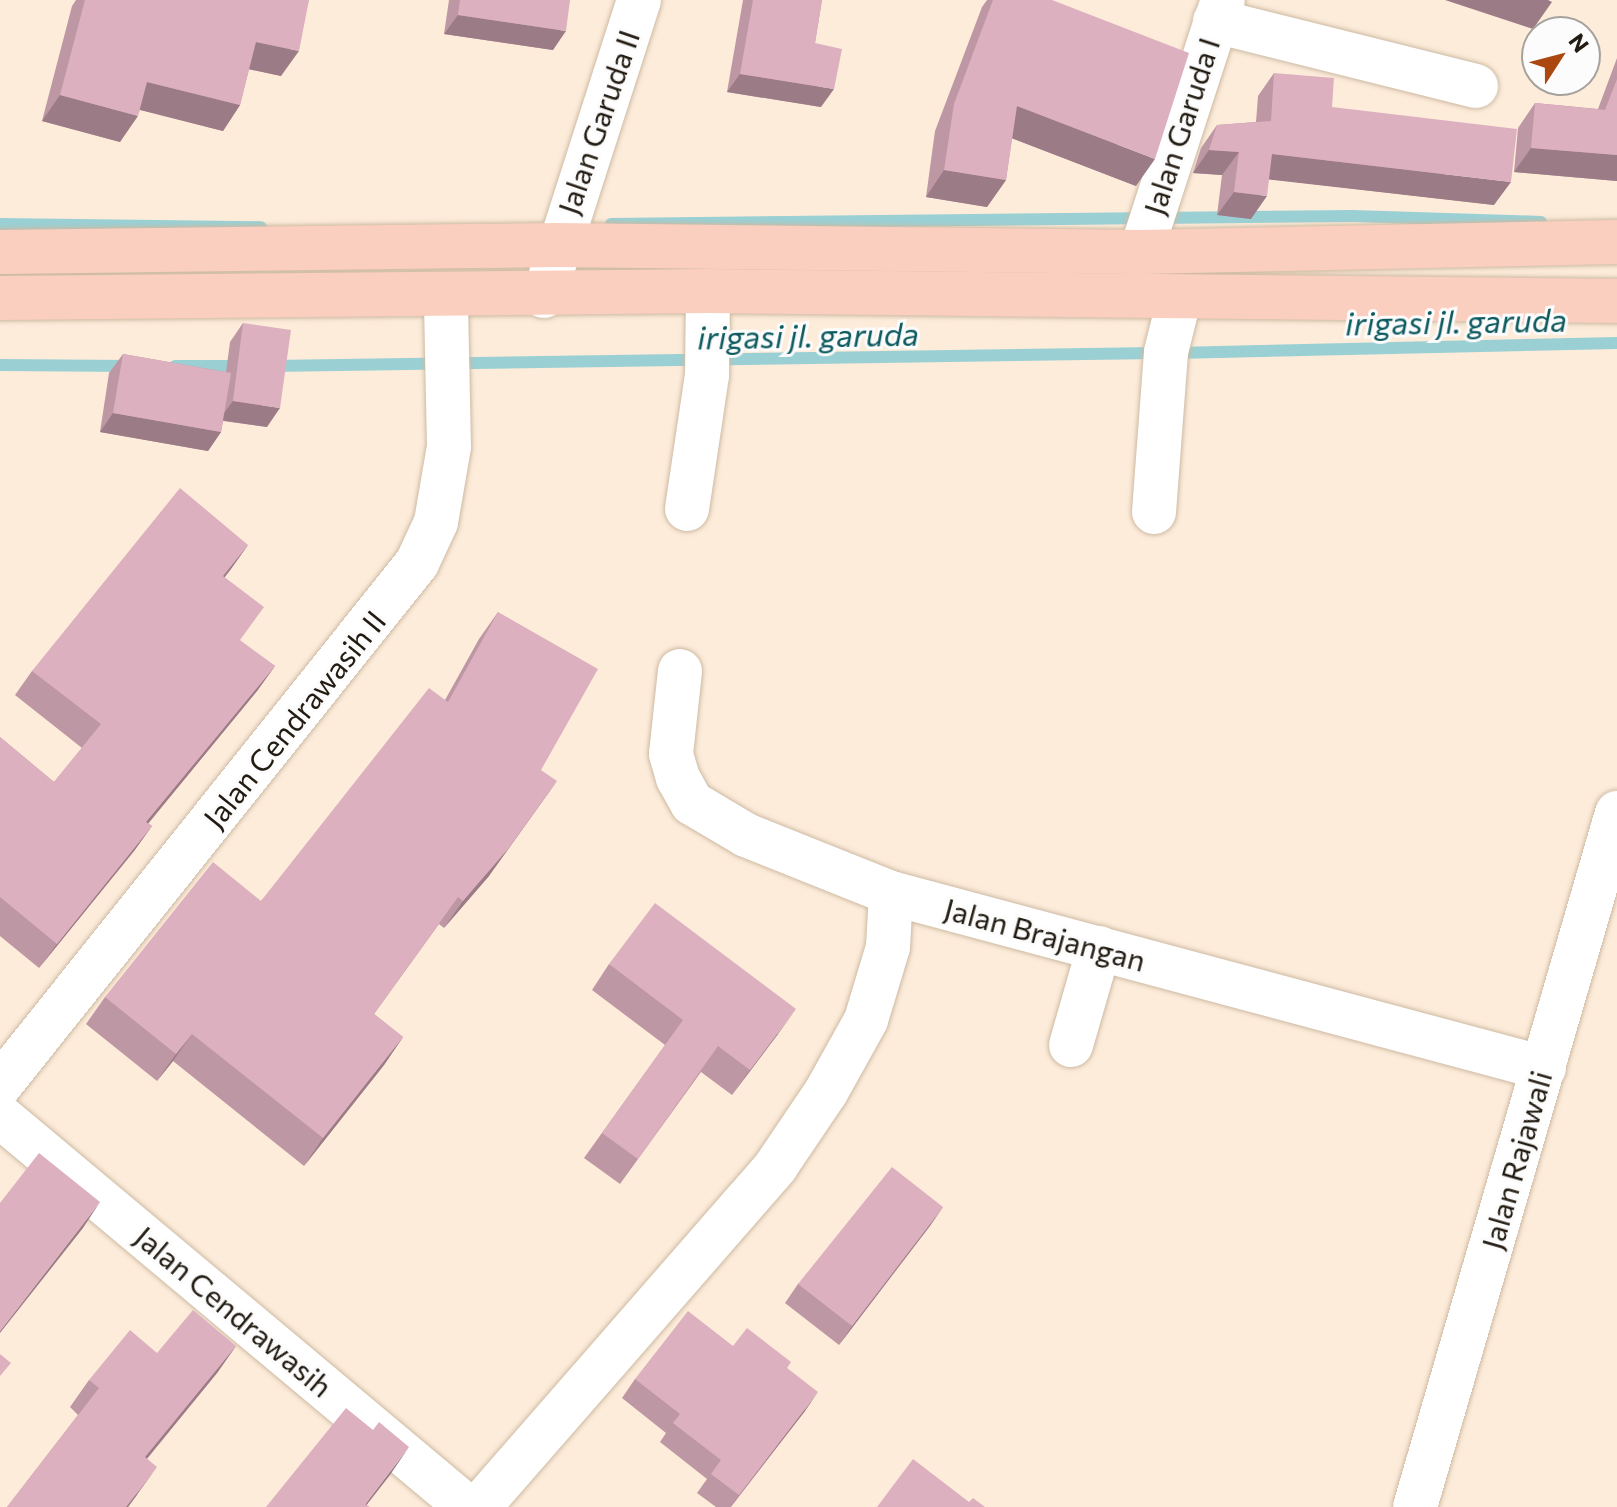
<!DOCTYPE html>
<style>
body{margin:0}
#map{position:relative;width:1617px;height:1507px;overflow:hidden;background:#fdecda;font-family:Commissioner,sans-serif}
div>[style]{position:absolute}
.stream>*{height:12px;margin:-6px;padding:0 6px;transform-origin:6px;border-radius:6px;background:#9ad0d4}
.roads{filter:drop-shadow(0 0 2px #cdbaa3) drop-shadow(0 0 2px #cdbaa3)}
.minor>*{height:44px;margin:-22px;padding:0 22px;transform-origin:22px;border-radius:22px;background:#fff}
.major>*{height:44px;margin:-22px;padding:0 22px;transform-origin:22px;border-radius:22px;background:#fbcfbf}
.wall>*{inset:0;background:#be97a5}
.shaded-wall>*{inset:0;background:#9b7b86}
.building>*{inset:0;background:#ddb0c0}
span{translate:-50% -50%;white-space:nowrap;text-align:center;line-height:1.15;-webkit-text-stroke:6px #fcfcfc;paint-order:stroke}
.street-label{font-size:30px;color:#221b12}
.water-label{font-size:32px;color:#0c595e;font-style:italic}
.north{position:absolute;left:1521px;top:16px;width:80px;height:80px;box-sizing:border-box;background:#fcfcfc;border:2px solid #a5a29e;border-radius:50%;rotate:54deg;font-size:22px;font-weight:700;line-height:32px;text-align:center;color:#221b12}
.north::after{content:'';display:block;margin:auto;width:28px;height:36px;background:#ab4810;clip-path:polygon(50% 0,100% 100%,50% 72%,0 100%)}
</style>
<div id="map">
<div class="stream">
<div style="left:0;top:224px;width:261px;rotate:0.7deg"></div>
<div style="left:611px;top:224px;width:742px;rotate:-0.62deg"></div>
<div style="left:1353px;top:216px;width:188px;rotate:1.8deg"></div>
<div style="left:1175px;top:353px;width:442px;rotate:-1.3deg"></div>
<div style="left:0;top:365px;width:129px;rotate:0.4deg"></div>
<div style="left:175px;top:366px;width:66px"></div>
<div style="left:271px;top:366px;width:886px;rotate:-0.84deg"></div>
</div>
<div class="roads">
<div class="minor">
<div style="left:1215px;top:21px;width:269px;rotate:14deg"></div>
<div style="left:1141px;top:252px;width:265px;rotate:-72deg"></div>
<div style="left:544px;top:296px;width:311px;rotate:-72.2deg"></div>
<div style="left:687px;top:509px;width:135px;rotate:-81.5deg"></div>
<div style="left:707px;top:375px;width:84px;rotate:-89.3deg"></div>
<div style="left:1154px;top:512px;width:160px;rotate:-85.7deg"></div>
<div style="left:1166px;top:352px;width:54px;rotate:-76deg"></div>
<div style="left:680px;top:671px;width:83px;rotate:96.2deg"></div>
<div style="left:671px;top:754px;width:25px;rotate:74deg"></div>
<div style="left:678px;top:778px;width:29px;rotate:61deg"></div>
<div style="left:692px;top:803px;width:63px;rotate:30.7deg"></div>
<div style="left:746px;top:835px;width:156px;rotate:21.8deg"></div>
<div style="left:891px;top:893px;width:676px;rotate:15deg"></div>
<div style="left:1071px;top:1045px;width:101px;rotate:-73.9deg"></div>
<div style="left:0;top:1085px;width:668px;rotate:-51.38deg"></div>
<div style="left:417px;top:563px;width:45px;rotate:-65.1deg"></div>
<div style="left:436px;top:522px;width:76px;rotate:-80.2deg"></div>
<div style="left:449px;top:447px;width:149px;rotate:-91.2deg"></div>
<div style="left:0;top:1116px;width:609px;rotate:39.94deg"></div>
<div style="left:479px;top:1507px;width:452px;rotate:-48.9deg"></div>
<div style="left:776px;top:1166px;width:89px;rotate:-56deg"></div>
<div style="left:826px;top:1092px;width:82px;rotate:-60.9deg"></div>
<div style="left:866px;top:1020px;width:76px;rotate:-73.2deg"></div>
<div style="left:888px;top:947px;width:54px;rotate:-86.8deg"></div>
<div style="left:1415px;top:1507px;width:723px;rotate:-73.77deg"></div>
</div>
<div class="major">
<div style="left:0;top:252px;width:556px;rotate:-0.72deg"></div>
<div style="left:556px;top:245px;width:585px;rotate:0.69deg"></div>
<div style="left:1141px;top:252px;width:476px;rotate:-1.2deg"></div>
<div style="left:0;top:298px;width:708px;rotate:-0.57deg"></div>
<div style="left:708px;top:291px;width:909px;rotate:0.63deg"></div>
</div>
</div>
<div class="wall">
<div style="clip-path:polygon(76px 0,309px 0,281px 76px,249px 69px,240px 105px,223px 131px,140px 110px,120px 142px,42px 121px,72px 6px)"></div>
<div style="clip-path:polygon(449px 0,570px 0,553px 50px,444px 34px)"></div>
<div style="clip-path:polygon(743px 0,822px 0,815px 43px,821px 107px,727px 92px)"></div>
<div style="clip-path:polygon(987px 0,1052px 0,1136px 186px,1012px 138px,1006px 180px,987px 207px,926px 197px,935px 131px,982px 7px)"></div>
<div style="clip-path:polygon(1617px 58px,1617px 181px,1514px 172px,1518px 128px,1535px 103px,1598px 109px)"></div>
<div style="clip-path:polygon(1274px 73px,1332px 107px,1494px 205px,1269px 179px,1251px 219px,1217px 215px,1222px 175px,1193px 173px,1201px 148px,1217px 125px,1256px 122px,1258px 96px)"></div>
<div style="clip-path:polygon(243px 323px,267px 427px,223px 421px,221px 432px,208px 451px,100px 432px,109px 373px,123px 354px,226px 372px,230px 342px)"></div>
<div style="clip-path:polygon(248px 545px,225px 577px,240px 641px,275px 666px,257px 691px,148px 823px,152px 826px,134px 851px,39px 968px,0 936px,0 737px,54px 782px,82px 748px,15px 695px,32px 671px)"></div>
<div style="clip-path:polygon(498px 612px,541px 770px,489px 876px,444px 928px,439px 924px,374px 1014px,403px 1037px,384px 1065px,304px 1166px,173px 1061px,157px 1081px,86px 1024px,105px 997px,261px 901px,445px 700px,479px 639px)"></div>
<div style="clip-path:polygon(609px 964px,778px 1034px,732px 1095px,701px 1072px,620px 1184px,584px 1158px,665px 1045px,592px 990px)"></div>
<div style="clip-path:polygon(943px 1207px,839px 1345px,785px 1303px,798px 1284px)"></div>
<div style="clip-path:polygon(236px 1346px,217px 1373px,147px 1459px,137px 1495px,128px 1507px,7px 1507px,78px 1415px,70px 1407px,89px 1380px,157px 1353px)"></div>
<div style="clip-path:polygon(733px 1346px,787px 1368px,805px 1411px,731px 1507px,716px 1507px,697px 1493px,707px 1479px,660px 1442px,666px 1433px,622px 1398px,635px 1379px)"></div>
</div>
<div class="shaded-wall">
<div style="clip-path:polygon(1445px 0,1548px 0,1552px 2px,1533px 29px)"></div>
<div style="clip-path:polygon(458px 15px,566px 31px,553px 50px,444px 34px)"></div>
<div style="clip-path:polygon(256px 42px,299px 51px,281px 76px,238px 67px)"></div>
<div style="clip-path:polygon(740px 74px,834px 89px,821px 107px,727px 92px)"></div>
<div style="clip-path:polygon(147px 82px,240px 105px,223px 131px,129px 107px)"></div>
<div style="clip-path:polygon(60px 95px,138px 116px,120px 142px,42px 121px)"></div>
<div style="clip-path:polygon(1017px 106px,1155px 159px,1136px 186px,998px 133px)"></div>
<div style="clip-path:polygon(1531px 148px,1617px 155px,1617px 181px,1514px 172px)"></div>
<div style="clip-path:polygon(1209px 150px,1239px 152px,1222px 175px,1193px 173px)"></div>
<div style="clip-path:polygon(1272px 154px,1511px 182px,1494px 205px,1256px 178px)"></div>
<div style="clip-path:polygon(944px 170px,1006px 180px,987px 207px,926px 197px)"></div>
<div style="clip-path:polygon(1234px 192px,1267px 196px,1251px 219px,1217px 215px)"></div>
<div style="clip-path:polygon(233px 401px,280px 408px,267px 427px,219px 420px)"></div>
<div style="clip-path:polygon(113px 413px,221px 432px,208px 451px,100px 432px)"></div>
<div style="clip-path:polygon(248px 545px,231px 569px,205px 601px,223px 576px)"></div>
<div style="clip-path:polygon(275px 666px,257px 691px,129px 847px,146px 822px)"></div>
<div style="clip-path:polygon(557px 781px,489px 876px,444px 928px,463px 901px)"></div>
<div style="clip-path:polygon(152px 826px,134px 851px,39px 968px,57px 944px)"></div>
<div style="clip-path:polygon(796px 1009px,778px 1034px,732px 1095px,750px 1070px)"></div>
<div style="clip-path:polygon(192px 1034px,173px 1061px,157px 1081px,176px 1054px)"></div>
<div style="clip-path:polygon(403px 1037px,384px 1065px,304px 1166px,323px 1138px)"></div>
<div style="clip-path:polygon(100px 1202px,83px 1228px,0 1333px,0 1331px)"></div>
<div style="clip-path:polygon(943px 1207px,930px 1226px,839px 1345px,852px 1326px)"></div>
<div style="clip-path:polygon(236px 1346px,217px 1373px,125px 1485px,145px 1457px)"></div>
<div style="clip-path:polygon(818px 1392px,805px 1411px,730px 1507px,739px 1495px)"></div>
<div style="clip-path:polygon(409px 1447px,390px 1475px,365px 1507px,363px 1507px)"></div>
<div style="clip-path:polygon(157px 1467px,128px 1507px,126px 1507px)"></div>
</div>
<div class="building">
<div style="clip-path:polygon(85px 0,309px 0,299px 51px,256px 42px,240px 105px,147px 82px,138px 116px,60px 95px)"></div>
<div style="clip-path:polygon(460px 0,570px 0,566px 31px,458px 15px)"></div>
<div style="clip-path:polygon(753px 0,822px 0,815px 43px,842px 49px,834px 89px,740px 74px)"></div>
<div style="clip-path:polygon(993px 0,1052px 0,1189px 53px,1155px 159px,1017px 106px,1006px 180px,944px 170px,954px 104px)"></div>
<div style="clip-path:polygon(1274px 73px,1334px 78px,1332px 107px,1517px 129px,1511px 182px,1272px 154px,1267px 196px,1234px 192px,1239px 152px,1209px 150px,1217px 125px,1271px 121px)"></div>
<div style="clip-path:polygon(1617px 79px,1617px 155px,1531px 148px,1535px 103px,1605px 110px)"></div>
<div style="clip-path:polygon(243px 323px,291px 330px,280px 408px,233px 401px)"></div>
<div style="clip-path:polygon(123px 354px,231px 373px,221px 432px,113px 413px)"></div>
<div style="clip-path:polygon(180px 488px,248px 545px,223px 576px,264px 607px,240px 640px,275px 666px,146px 822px,152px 826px,57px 944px,0 897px,0 737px,54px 782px,101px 724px,32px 671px)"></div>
<div style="clip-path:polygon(498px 612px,598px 669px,541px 770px,557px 781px,508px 849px,463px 901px,458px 897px,374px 1014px,403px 1037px,323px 1138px,192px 1034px,176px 1054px,105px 997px,213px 862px,261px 901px,429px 688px,448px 702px)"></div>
<div style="clip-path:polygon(655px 903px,796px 1009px,750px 1070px,718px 1046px,638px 1159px,602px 1133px,683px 1020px,609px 964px)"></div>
<div style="clip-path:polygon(39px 1153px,100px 1202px,0 1331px,0 1203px)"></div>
<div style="clip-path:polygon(892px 1167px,943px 1207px,852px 1326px,798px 1284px)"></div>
<div style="clip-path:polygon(193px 1310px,236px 1346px,145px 1457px,157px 1467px,126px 1507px,7px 1507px,99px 1388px,89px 1380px,130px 1330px,157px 1353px)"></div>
<div style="clip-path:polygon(688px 1311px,733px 1346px,747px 1328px,791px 1362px,787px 1368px,818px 1392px,739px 1495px,711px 1474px,721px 1460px,673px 1423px,680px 1414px,635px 1379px)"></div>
<div style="clip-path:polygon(0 1354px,11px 1363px,0 1376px)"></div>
<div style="clip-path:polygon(346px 1408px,373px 1430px,379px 1422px,409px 1447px,365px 1504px,370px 1507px,266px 1507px)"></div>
<div style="clip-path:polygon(913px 1459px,969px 1502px,973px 1498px,985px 1507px,877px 1507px)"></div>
</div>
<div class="street-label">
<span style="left:598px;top:122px;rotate:-71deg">Jalan Garuda II</span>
<span style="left:1181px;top:126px;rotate:-72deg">Jalan Garuda I</span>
<span style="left:294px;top:719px;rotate:-51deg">Jalan Cendrawasih II</span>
<span style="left:1045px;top:934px;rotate:15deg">Jalan Brajangan</span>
<span style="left:1516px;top:1160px;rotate:-74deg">Jalan Rajawali</span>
<span style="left:234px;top:1311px;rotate:40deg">Jalan Cendrawasih</span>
</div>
<div class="water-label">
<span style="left:1456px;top:321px;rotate:-1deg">irigasi jl. garuda</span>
<span style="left:808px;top:335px;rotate:-1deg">irigasi jl. garuda</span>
</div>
<div class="north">N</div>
</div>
